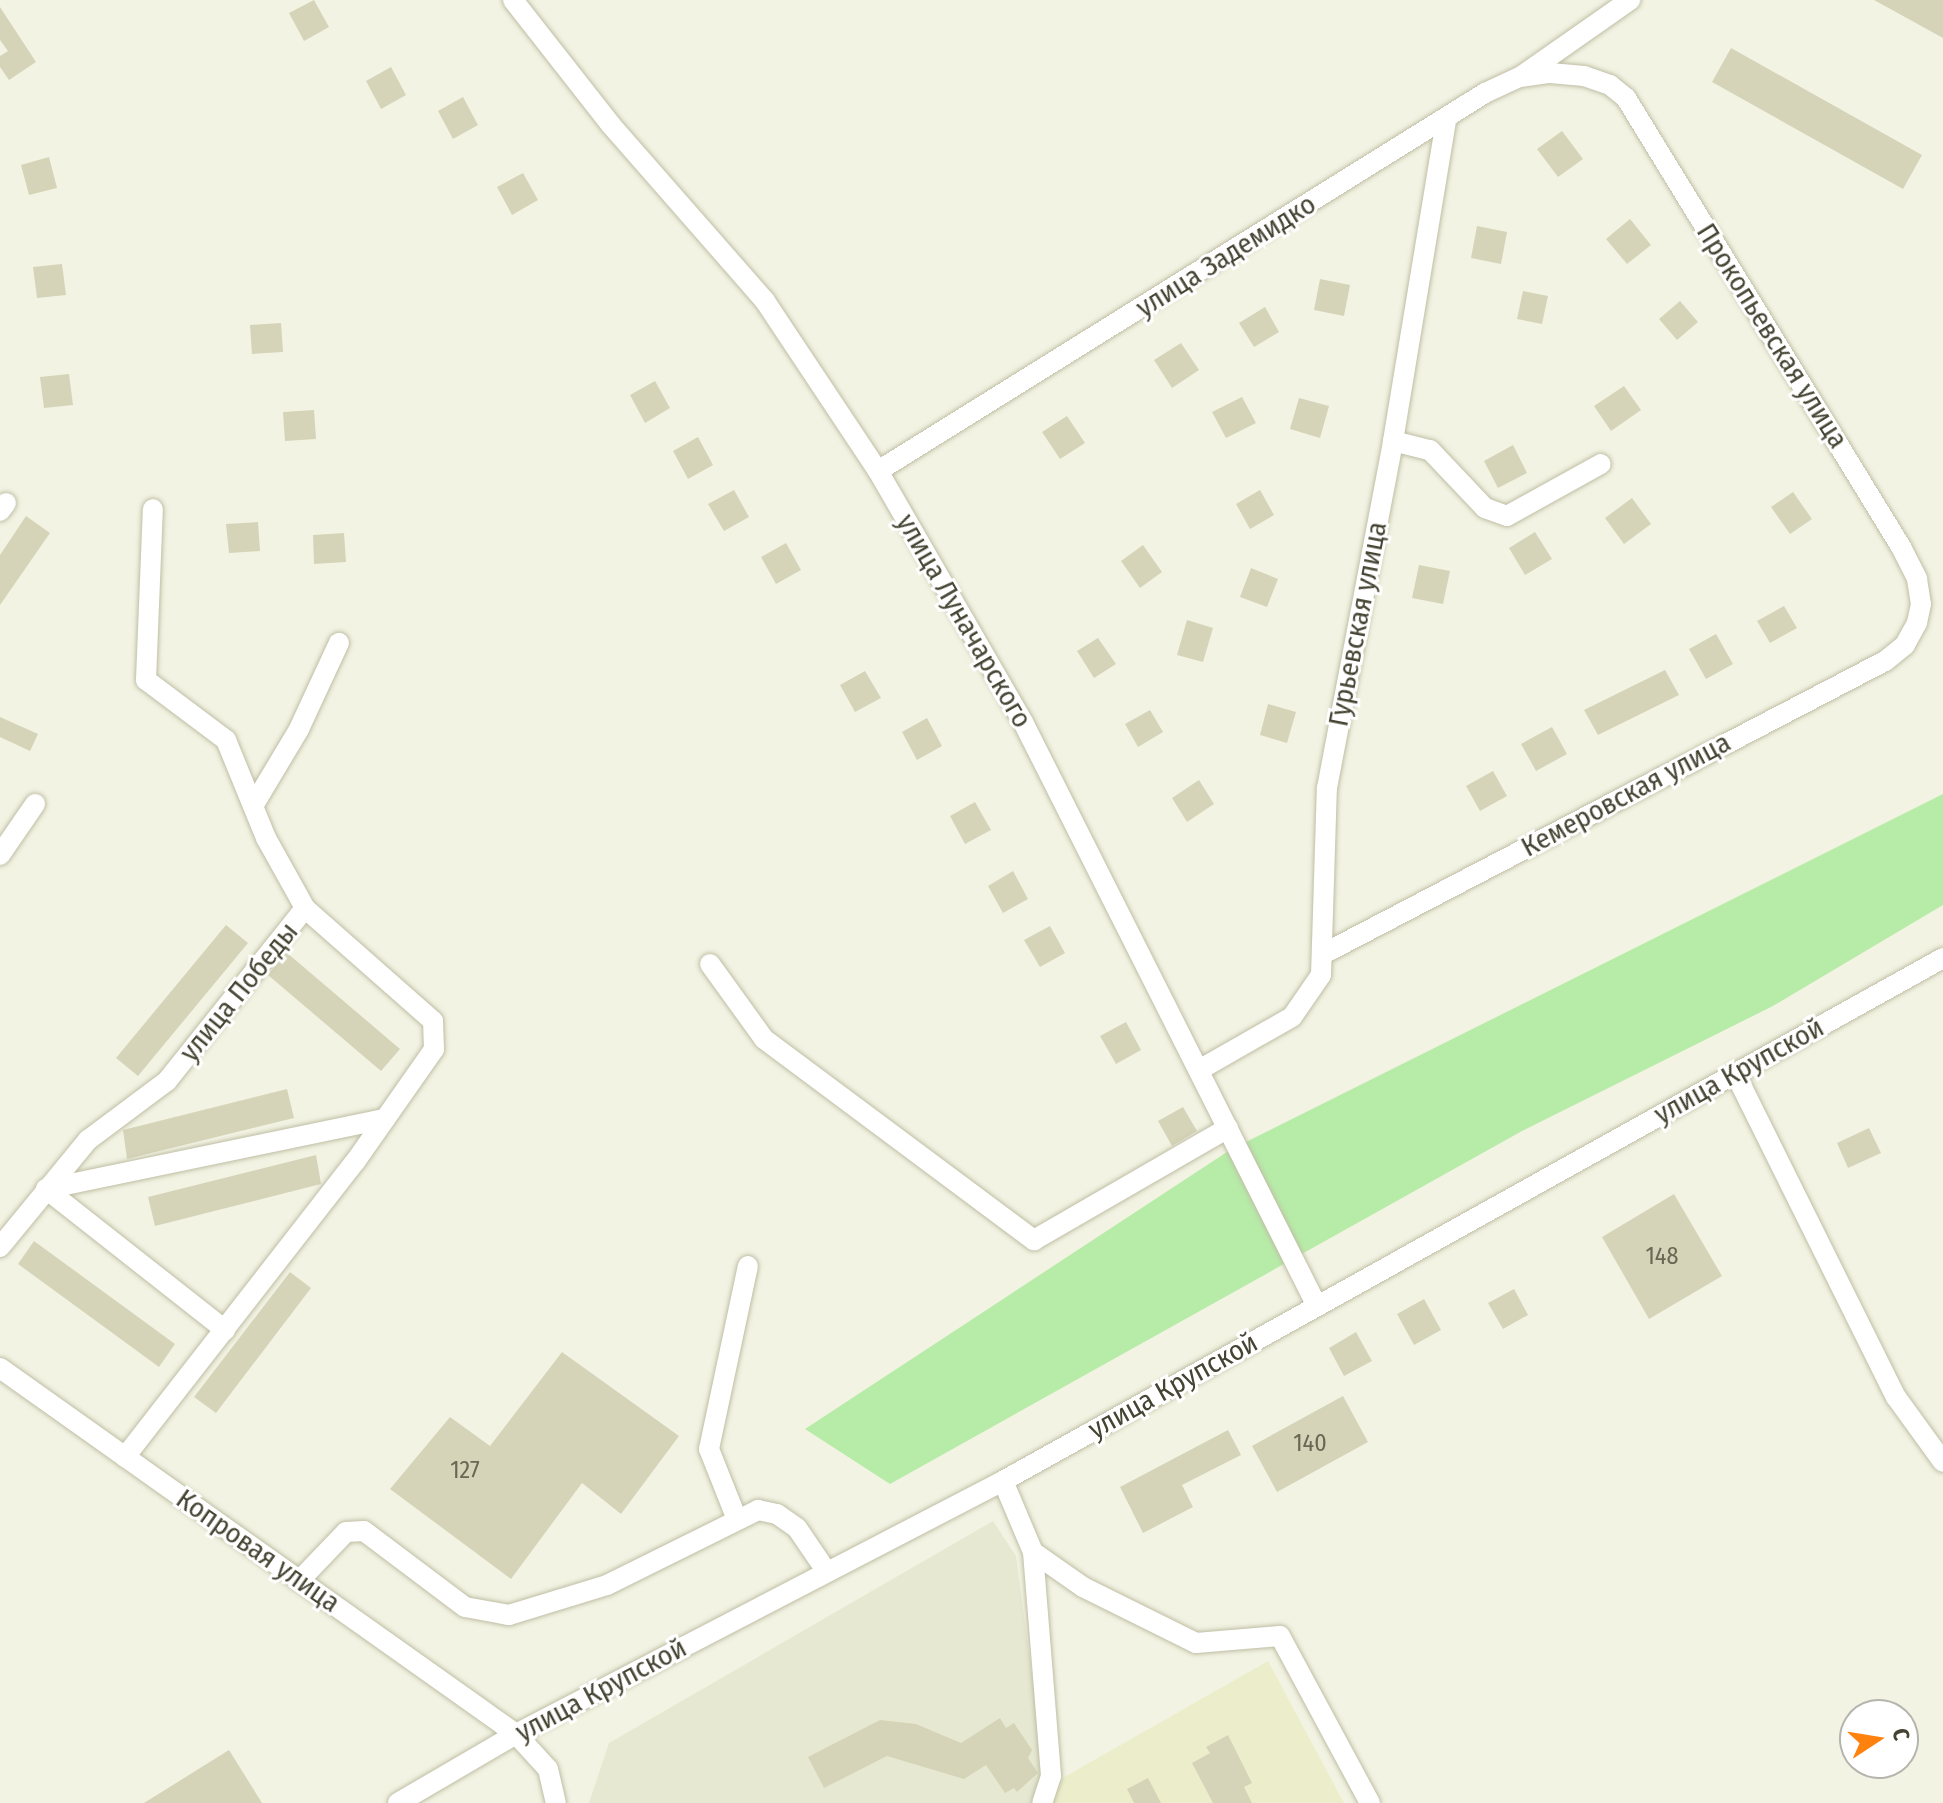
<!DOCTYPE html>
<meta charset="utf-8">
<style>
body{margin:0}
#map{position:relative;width:1943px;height:1803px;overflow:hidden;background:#f3f3e3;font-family:"Fira Sans Condensed",sans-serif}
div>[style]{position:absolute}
.residential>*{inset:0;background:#e7e8d1}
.education>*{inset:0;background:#eceecb}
.green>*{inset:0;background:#b7eba8}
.building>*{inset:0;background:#d5d4b8}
.roads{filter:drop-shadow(0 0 2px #bfbea5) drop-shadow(0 0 2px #bfbea5)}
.minor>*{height:20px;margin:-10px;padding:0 10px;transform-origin:10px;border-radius:10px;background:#fff}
span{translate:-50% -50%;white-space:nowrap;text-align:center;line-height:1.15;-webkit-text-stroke:6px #fff;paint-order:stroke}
.number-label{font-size:24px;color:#696854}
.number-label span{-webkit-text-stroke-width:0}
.street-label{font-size:28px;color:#454433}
.north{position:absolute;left:1839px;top:1699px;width:80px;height:80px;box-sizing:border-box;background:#fff;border:2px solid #b5b4ad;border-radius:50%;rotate:78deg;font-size:22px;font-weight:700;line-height:32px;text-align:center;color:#454433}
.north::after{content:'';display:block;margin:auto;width:28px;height:36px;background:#ff820e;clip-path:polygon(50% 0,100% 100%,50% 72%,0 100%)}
</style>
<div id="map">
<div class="residential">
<div style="clip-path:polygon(993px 1521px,1016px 1556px,1045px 1774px,1038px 1803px,589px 1803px,609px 1743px)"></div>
</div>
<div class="education">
<div style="clip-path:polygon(1268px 1661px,1344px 1803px,1052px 1803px,1059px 1780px)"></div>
</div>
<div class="green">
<div style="clip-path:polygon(1943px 794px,1943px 905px,1773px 1006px,1522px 1131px,890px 1484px,805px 1429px,1230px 1150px)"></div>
</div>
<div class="building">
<div style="clip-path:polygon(314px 0,329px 27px,304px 41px,289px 13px)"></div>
<div style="clip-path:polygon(1874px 0,1943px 0,1943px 38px)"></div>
<div style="clip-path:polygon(0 7px,36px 62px,9px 80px,0 67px,0 56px,8px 51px,0 40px)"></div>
<div style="clip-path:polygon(1731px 48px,1922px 155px,1903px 189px,1712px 82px)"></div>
<div style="clip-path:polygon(391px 67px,406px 95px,381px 109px,366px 81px)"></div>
<div style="clip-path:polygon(463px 97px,478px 125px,453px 139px,438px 111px)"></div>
<div style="clip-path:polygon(1562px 131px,1583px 159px,1558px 177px,1537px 149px)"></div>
<div style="clip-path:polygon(49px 157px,57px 188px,29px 195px,21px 165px)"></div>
<div style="clip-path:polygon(523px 173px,538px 200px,512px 215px,497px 187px)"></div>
<div style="clip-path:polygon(1630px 219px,1651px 245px,1627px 264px,1606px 239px)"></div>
<div style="clip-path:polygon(1477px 226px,1507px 232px,1501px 264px,1471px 258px)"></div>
<div style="clip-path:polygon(62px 264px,66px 295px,37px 298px,33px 267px)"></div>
<div style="clip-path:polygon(1320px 279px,1350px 285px,1344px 316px,1314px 310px)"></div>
<div style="clip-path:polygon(1523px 291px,1548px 296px,1542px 324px,1517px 319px)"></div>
<div style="clip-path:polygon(1680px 301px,1698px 322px,1677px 340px,1659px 319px)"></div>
<div style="clip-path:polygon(1265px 307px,1279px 332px,1254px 347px,1239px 323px)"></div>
<div style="clip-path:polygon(281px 323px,283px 352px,252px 354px,250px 325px)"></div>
<div style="clip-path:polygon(1181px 343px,1199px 370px,1172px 388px,1154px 360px)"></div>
<div style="clip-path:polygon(69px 374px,73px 405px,44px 408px,40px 377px)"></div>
<div style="clip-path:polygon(655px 381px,670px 408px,645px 423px,630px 395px)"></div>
<div style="clip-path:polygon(1624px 386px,1641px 410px,1611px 431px,1594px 406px)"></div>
<div style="clip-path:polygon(1242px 397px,1256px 423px,1226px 438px,1212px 412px)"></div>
<div style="clip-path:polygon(1299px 398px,1329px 406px,1320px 438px,1290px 429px)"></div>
<div style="clip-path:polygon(314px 410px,316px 439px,285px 441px,283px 412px)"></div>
<div style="clip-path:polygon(1067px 416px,1085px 443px,1060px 459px,1042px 432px)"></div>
<div style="clip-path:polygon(698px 437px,713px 465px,688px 479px,673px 451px)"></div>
<div style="clip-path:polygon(1513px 445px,1527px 473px,1498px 488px,1484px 461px)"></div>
<div style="clip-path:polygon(734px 490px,749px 517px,724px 531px,708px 504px)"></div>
<div style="clip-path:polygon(1260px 490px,1274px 515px,1250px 529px,1236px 504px)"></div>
<div style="clip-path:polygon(1793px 492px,1812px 519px,1790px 534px,1771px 507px)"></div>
<div style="clip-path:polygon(1632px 498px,1651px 524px,1624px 544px,1605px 518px)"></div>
<div style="clip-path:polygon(26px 516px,50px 533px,0 605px,0 555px)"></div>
<div style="clip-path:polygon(258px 522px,260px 551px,229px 553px,226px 524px)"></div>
<div style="clip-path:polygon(1535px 532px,1552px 559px,1525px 575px,1509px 548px)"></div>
<div style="clip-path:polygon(344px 533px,346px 562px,314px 564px,313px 535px)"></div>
<div style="clip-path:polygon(786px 543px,801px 570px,776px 584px,761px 557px)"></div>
<div style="clip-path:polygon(1143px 545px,1162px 572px,1140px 588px,1121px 561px)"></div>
<div style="clip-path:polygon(1419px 565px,1450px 571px,1443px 604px,1412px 598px)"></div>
<div style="clip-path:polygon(1251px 568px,1278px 579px,1267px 607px,1240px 597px)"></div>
<div style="clip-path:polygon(1784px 606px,1797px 628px,1770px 643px,1757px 621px)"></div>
<div style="clip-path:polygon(1187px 620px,1213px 628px,1203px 662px,1177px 655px)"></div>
<div style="clip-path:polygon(1716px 634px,1733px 664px,1706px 679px,1689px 649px)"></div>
<div style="clip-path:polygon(1098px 638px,1116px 664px,1094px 678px,1077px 651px)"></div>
<div style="clip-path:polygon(1665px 670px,1679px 695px,1598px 735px,1584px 710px)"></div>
<div style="clip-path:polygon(865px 671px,881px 698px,855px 712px,840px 685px)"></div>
<div style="clip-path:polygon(1268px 704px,1296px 712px,1287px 743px,1260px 735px)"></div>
<div style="clip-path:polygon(1150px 710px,1163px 732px,1138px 747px,1125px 724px)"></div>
<div style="clip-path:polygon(0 717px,38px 734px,30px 751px,0 737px)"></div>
<div style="clip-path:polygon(927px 718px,942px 746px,917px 760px,902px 732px)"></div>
<div style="clip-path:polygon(1552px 727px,1567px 754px,1536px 771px,1521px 744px)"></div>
<div style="clip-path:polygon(1493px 771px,1507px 796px,1480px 811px,1466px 786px)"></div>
<div style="clip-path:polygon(1199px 780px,1214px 804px,1187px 822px,1172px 798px)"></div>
<div style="clip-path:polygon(975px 802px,991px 830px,965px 844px,950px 816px)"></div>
<div style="clip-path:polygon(1013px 871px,1028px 899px,1003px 913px,988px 886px)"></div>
<div style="clip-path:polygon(226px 925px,248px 943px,138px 1076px,116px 1058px)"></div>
<div style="clip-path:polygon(1050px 926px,1065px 953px,1040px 967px,1024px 940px)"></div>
<div style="clip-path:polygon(286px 952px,400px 1049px,381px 1071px,268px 975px)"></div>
<div style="clip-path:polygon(1126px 1022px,1141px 1050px,1116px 1064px,1100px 1036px)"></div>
<div style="clip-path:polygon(287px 1089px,294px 1118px,127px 1159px,123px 1130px)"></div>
<div style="clip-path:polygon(1183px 1107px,1197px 1131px,1172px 1146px,1158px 1121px)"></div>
<div style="clip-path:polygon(1869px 1128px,1881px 1153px,1848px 1168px,1837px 1143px)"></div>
<div style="clip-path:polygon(316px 1155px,321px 1184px,155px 1226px,148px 1197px)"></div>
<div style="clip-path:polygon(1674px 1194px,1722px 1276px,1649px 1319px,1602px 1237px)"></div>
<div style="clip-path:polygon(34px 1241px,175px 1344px,159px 1367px,18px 1264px)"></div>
<div style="clip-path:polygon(290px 1272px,311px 1288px,216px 1413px,194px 1397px)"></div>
<div style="clip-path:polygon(1514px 1289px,1528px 1315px,1503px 1329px,1488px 1303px)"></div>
<div style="clip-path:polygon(1424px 1299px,1441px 1330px,1414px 1345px,1397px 1314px)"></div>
<div style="clip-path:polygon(1356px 1332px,1372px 1361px,1344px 1376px,1329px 1348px)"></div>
<div style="clip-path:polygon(562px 1352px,679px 1436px,621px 1514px,582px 1483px,511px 1579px,390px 1489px,450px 1417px,490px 1446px)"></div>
<div style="clip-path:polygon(1343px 1396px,1368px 1442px,1277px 1492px,1252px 1446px)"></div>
<div style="clip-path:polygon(1228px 1430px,1241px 1455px,1182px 1485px,1193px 1507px,1143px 1533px,1120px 1487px)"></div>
<div style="clip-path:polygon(1000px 1718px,1006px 1728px,1014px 1723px,1032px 1750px,1028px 1758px,1038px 1773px,1017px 1792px,1014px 1788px,1005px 1793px,986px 1765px,964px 1779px,887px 1756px,824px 1788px,808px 1757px,880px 1720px,916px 1724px,961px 1743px)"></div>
<div style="clip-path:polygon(1228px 1735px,1252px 1783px,1244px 1787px,1252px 1803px,1213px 1803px,1192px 1763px,1210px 1753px,1206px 1747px)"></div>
<div style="clip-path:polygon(229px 1750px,262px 1803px,144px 1803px)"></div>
<div style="clip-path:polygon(1148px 1778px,1161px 1803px,1134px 1803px,1127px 1789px)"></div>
</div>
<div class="roads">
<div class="minor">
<div style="left:513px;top:0;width:159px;rotate:51.9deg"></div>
<div style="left:611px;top:125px;width:234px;rotate:48.8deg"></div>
<div style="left:765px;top:301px;width:204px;rotate:56.4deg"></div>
<div style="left:878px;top:471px;width:290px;rotate:60deg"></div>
<div style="left:1023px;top:722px;width:654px;rotate:63.28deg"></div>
<div style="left:1523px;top:75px;width:131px;rotate:-35deg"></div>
<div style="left:1393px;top:441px;width:38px;rotate:14deg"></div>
<div style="left:1430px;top:450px;width:80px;rotate:46.5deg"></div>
<div style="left:1485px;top:508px;width:23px;rotate:20deg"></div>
<div style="left:1507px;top:516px;width:107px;rotate:-29deg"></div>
<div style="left:878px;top:471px;width:715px;rotate:-31.91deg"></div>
<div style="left:1485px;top:93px;width:38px;rotate:-25deg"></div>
<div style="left:1520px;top:77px;width:30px;rotate:-8deg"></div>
<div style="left:1550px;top:73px;width:34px;rotate:5deg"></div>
<div style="left:1584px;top:76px;width:28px;rotate:19deg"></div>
<div style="left:1610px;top:85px;width:21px;rotate:39deg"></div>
<div style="left:1626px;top:98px;width:527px;rotate:58.51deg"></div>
<div style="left:1901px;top:547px;width:36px;rotate:63deg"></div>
<div style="left:1917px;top:579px;width:25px;rotate:81deg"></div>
<div style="left:1921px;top:604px;width:19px;rotate:102deg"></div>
<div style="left:1917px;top:623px;width:25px;rotate:119deg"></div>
<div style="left:1905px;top:645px;width:26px;rotate:141deg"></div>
<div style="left:1885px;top:661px;width:634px;rotate:152.46deg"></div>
<div style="left:0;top:511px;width:10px;rotate:-53deg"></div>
<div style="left:253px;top:806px;width:90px;rotate:-59.1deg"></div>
<div style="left:299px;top:729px;width:95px;rotate:-65.1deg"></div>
<div style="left:0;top:855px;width:62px;rotate:-55.5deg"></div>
<div style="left:710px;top:964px;width:92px;rotate:54.2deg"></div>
<div style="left:764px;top:1039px;width:337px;rotate:36.7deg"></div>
<div style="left:1034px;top:1240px;width:224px;rotate:-30deg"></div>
<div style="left:1199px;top:1070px;width:107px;rotate:-29.7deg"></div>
<div style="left:1292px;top:1017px;width:51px;rotate:-55.4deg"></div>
<div style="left:1321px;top:975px;width:187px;rotate:-88.2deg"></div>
<div style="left:1327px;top:788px;width:353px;rotate:-79.2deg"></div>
<div style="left:1393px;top:441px;width:325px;rotate:-80.6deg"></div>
<div style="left:1735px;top:1073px;width:362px;rotate:63.6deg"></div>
<div style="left:1896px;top:1397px;width:80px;rotate:54.1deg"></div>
<div style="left:46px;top:1189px;width:346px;rotate:-11.7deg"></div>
<div style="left:46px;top:1189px;width:228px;rotate:38.2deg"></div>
<div style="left:0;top:1247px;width:139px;rotate:-50.6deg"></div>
<div style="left:88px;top:1140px;width:99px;rotate:-36.8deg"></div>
<div style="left:167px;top:1081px;width:221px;rotate:-51.4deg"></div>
<div style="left:0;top:1368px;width:633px;rotate:35.35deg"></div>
<div style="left:516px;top:1734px;width:47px;rotate:47.6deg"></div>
<div style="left:548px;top:1769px;width:35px;rotate:77deg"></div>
<div style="left:125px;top:1457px;width:374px;rotate:-52.1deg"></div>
<div style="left:355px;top:1162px;width:138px;rotate:-55deg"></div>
<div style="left:434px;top:1049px;width:28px;rotate:-92deg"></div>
<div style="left:433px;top:1021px;width:171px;rotate:-138.6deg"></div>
<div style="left:305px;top:908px;width:80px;rotate:-119.1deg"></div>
<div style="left:266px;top:838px;width:106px;rotate:-112.2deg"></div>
<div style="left:226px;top:740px;width:100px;rotate:-143.1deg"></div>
<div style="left:146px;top:680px;width:171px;rotate:-87.7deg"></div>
<div style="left:1003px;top:1481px;width:77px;rotate:67.1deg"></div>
<div style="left:1033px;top:1552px;width:225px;rotate:85.4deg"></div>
<div style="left:1051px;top:1776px;width:28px;rotate:108deg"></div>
<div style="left:736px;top:1517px;width:73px;rotate:-111.7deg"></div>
<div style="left:709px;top:1449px;width:187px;rotate:-78deg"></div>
<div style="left:1033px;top:1552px;width:61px;rotate:35deg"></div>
<div style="left:1083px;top:1587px;width:126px;rotate:26.4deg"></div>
<div style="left:1196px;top:1643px;width:84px;rotate:-4.8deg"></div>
<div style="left:1280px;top:1636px;width:190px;rotate:61.7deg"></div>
<div style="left:299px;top:1581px;width:68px;rotate:-46.2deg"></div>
<div style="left:346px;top:1532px;width:18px;rotate:-3deg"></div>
<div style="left:364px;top:1531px;width:126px;rotate:37deg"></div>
<div style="left:465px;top:1607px;width:45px;rotate:10.3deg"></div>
<div style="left:509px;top:1615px;width:102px;rotate:-17deg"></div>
<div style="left:607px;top:1585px;width:169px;rotate:-26.4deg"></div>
<div style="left:758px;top:1510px;width:19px;rotate:12deg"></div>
<div style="left:777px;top:1514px;width:24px;rotate:35deg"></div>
<div style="left:797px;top:1528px;width:53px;rotate:55.7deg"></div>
<div style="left:398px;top:1803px;width:137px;rotate:-30.3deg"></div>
<div style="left:516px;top:1734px;width:549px;rotate:-27.45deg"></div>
<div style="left:1003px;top:1481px;width:1076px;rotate:-29.09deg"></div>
</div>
</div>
<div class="number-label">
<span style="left:1662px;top:1257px">148</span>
<span style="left:1310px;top:1444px">140</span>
<span style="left:465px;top:1471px">127</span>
</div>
<div class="street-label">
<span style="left:1226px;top:256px;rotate:-32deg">улица Задемидко</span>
<span style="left:1772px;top:336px;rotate:58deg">Прокопьевская улица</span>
<span style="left:964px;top:621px;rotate:60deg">улица Луначарского</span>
<span style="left:1358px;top:624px;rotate:-79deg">Гурьевская улица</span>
<span style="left:1626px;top:795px;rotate:-28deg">Кемеровская улица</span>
<span style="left:239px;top:992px;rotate:-51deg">улица Победы</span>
<span style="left:1739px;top:1071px;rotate:-29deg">улица Крупской</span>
<span style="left:1173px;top:1386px;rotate:-29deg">улица Крупской</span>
<span style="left:258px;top:1551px;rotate:35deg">Копровая улица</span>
<span style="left:601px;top:1690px;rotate:-28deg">улица Крупской</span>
</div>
<div class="north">С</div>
</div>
